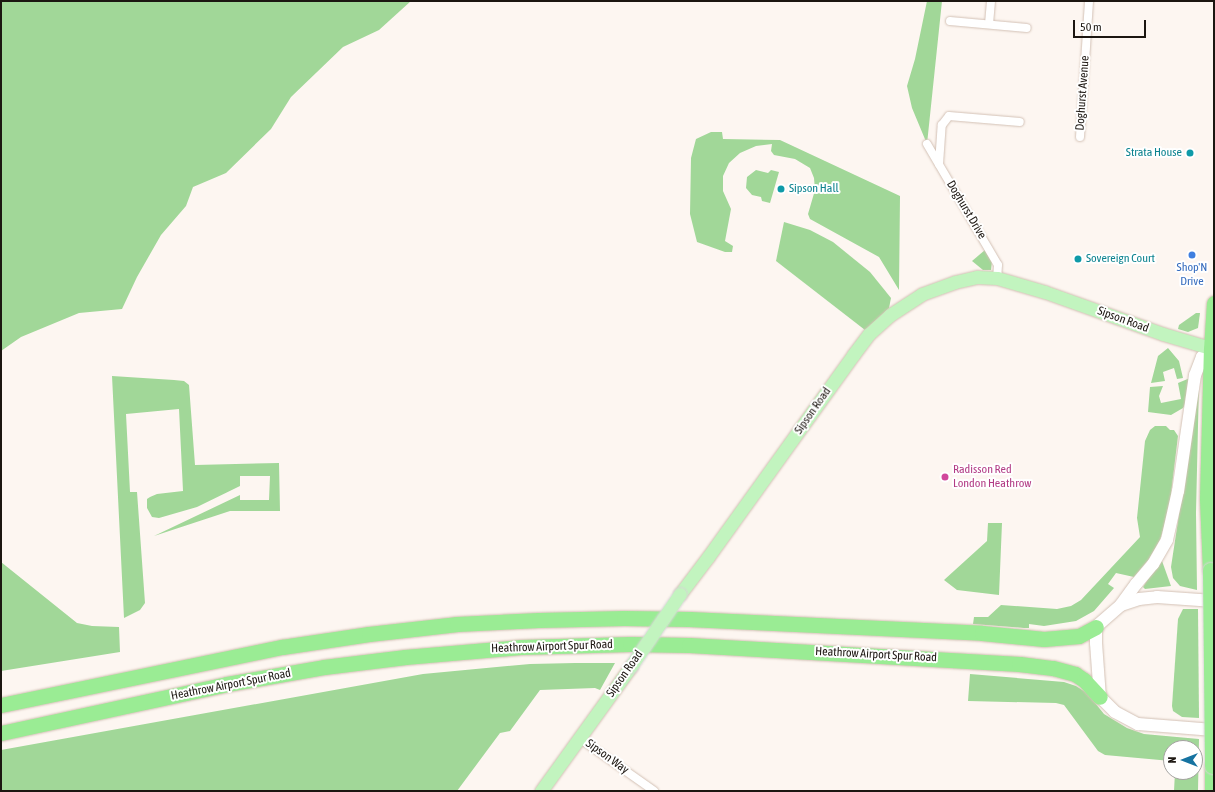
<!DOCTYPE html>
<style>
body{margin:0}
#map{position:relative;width:1215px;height:792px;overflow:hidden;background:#fdf6f1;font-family:"Asap Condensed",sans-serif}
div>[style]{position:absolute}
.green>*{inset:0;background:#a1d798}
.roads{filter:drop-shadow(0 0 1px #d3c1b5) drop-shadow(0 0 1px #d3c1b5)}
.street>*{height:8px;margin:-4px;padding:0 4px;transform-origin:4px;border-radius:4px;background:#fff}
.secondary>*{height:12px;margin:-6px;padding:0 6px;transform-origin:6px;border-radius:6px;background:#fff}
.primary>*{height:13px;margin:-6.5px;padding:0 6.5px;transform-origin:6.5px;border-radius:6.5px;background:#c2f4bf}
.highway>*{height:15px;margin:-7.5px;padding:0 7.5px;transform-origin:7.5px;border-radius:7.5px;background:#9aec94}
.bridges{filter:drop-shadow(0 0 1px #d6d5d4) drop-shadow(0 0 1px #d6d5d4)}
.primary-bridge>*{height:13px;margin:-6.5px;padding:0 6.5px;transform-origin:6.5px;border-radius:6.5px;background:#c2f4bf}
.highway-bridge>*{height:15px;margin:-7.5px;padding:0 7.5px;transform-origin:7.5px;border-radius:7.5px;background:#9aec94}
.dots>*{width:11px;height:11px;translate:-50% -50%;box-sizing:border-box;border:2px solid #fff;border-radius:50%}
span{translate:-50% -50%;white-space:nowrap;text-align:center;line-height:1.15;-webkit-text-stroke:4px #fff;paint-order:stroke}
.street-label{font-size:12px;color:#1c1611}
.culture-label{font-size:12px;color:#0d838f}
.right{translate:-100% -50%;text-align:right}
.left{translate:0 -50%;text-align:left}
.shop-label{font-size:12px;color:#366cbe}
.hotel-label{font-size:12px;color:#b23c85}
.frame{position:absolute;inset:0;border:2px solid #1c1611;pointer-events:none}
.north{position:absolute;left:1163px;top:740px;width:40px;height:40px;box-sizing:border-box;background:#fff;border:1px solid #a4a2a0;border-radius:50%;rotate:270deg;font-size:11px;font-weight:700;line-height:16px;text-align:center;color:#1c1611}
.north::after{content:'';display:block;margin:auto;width:14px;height:18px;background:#1673a1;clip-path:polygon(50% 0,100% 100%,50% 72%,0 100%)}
.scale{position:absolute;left:1073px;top:20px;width:73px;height:18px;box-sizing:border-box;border:2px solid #1c1611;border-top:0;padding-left:5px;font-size:12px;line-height:14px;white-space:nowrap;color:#1c1611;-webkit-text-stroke:3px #fff;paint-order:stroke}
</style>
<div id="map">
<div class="green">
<div style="clip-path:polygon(1px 1px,411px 1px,379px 30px,343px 47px,291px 97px,271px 129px,226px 173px,193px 187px,186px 206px,161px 235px,137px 277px,122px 309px,79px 313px,21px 337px,1px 351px)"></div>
<div style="clip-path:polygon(927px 1px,942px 1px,927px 144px,912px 108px,907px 86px,915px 59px)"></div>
<div style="clip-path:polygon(711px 132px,722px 132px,723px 139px,780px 140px,900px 196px,899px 290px,879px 257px,810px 219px,808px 214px,815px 190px,814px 178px,810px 168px,795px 159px,774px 155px,771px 151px,772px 144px,756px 146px,740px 153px,729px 163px,723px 176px,723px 191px,731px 209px,725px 241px,733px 246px,732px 252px,725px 252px,697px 242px,690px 214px,691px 158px,696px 139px)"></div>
<div style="clip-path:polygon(756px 170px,768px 173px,771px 170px,779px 172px,770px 203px,762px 201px,761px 197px,752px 195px,746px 188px,747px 177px)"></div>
<div style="clip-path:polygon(784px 222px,810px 230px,833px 242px,870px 272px,891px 298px,889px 308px,865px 330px,776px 261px)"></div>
<div style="clip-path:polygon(985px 250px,992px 261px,991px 270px,983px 270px,972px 261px)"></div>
<div style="clip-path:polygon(1196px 313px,1200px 313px,1198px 328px,1188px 332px,1178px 329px,1179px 325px)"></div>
<div style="clip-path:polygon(1168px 348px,1179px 361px,1183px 378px,1177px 379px,1174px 368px,1163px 372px,1165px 381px,1151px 383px,1158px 356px)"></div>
<div style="clip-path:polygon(112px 376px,174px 380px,184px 381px,189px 385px,195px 465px,279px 463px,280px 511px,230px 511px,154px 536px,240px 495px,240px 500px,269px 500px,270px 476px,240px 476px,240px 486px,197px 507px,159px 518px,152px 517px,147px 508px,147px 499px,150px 497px,157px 494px,183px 491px,179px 409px,126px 414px,130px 492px,137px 492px,145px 603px,140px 610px,124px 618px)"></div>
<div style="clip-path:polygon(1190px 378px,1186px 403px,1183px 408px,1171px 415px,1148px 412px,1150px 387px,1163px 386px,1159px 396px,1161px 403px,1181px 399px,1178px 383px)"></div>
<div style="clip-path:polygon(1199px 383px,1196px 513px,1197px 590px,1180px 586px,1173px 578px,1171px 567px)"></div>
<div style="clip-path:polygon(1155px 426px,1166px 426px,1170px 430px,1174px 430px,1178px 436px,1169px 511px,1160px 540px,1149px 559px,1134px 577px,1116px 573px,1108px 584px,1114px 588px,1094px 611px,1076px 621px,1044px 626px,1029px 624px,1029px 628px,1024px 628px,973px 624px,974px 617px,988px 617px,1001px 605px,1057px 609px,1071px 606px,1081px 600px,1140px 537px,1137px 518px,1145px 441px,1150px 430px)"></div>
<div style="clip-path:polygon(988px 523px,1002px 523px,999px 595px,957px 590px,944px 580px,987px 541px)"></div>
<div style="clip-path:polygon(1162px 561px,1171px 586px,1145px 589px,1143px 587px,1148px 579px)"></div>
<div style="clip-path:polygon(1px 562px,77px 623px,92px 626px,119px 627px,120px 652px,1px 671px)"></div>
<div style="clip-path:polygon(1183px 609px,1198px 609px,1199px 718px,1182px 717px,1173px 711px,1172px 706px,1178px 619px)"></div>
<div style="clip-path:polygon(575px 663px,615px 663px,600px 690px,595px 688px,540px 690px,510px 731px,500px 733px,457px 791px,1px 791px,1px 750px,423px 674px,530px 664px)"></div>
<div style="clip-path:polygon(970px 674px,1064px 682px,1076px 686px,1087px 693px,1104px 714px,1127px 728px,1144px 734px,1199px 739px,1198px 791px,1174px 791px,1175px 772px,1195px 772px,1195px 748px,1171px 748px,1171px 761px,1105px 755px,1098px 751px,1064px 705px,1056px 703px,968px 701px)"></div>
</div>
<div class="roads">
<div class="street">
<div style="left:950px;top:21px;width:77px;rotate:5.2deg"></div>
<div style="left:989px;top:24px;width:23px;rotate:-85deg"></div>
<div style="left:1080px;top:137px;width:136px;rotate:-86.2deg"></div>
<div style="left:927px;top:144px;width:140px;rotate:59.6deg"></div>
<div style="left:998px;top:265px;width:13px;rotate:94deg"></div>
<div style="left:939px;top:164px;width:39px;rotate:-86deg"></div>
<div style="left:942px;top:125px;width:11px;rotate:-52deg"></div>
<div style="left:949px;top:116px;width:71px;rotate:4.8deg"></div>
<div style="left:579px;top:738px;width:92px;rotate:35.2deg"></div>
</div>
<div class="secondary">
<div style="left:1211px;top:349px;width:12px;rotate:138deg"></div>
<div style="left:1202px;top:357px;width:19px;rotate:111deg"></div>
<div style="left:1195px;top:375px;width:117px;rotate:98.3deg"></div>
<div style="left:1178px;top:491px;width:50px;rotate:102.7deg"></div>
<div style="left:1167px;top:540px;width:28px;rotate:120deg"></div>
<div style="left:1153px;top:564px;width:26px;rotate:130deg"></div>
<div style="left:1136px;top:584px;width:26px;rotate:126deg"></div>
<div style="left:1121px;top:605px;width:33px;rotate:139deg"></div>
<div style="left:1096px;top:627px;width:16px;rotate:90deg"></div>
<div style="left:1096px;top:643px;width:54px;rotate:85.8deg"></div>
<div style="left:1100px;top:697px;width:21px;rotate:45deg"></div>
<div style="left:1115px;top:712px;width:26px;rotate:28deg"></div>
<div style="left:1138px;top:724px;width:76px;rotate:4.5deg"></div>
<div style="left:1121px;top:605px;width:19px;rotate:-18deg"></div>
<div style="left:1139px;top:599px;width:18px;rotate:-6deg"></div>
<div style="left:1157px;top:597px;width:57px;rotate:4deg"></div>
</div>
<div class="primary">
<div style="left:680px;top:594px;width:46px;rotate:-52.9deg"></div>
<div style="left:708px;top:557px;width:249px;rotate:-54.3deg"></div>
<div style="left:853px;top:355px;width:26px;rotate:-53deg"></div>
<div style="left:869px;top:334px;width:28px;rotate:-42deg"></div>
<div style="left:890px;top:315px;width:38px;rotate:-33deg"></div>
<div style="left:922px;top:294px;width:35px;rotate:-20deg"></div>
<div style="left:955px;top:282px;width:23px;rotate:-13deg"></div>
<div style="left:977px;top:277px;width:20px;rotate:3deg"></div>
<div style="left:997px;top:278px;width:50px;rotate:16.3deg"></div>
<div style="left:1045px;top:292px;width:125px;rotate:19.6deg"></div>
<div style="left:1163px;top:334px;width:53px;rotate:16.4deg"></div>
<div style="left:541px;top:791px;width:154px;rotate:-54.2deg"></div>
</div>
<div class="highway">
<div style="left:1210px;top:570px;width:71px;rotate:-92.4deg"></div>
<div style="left:1207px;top:499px;width:150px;rotate:-88.5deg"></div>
<div style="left:1211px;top:349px;width:46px;rotate:-86.3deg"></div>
<div style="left:1px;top:705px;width:287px;rotate:-11.7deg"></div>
<div style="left:282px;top:647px;width:88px;rotate:-8.5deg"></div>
<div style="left:369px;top:634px;width:89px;rotate:-6.5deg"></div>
<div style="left:457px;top:624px;width:82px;rotate:-2.8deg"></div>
<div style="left:539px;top:620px;width:85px;rotate:-1.3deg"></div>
<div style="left:624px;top:618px;width:65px;rotate:0.9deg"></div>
<div style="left:689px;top:619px;width:293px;rotate:2.7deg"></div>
<div style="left:982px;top:633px;width:62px;rotate:5.5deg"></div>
<div style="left:1044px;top:639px;width:35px;rotate:-5deg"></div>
<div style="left:1079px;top:636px;width:19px;rotate:-28deg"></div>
<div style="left:1px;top:733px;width:231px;rotate:-12.2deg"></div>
<div style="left:227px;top:684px;width:98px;rotate:-9.9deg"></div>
<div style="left:324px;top:667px;width:82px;rotate:-7deg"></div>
<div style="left:405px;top:657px;width:116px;rotate:-4.9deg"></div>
<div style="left:521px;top:647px;width:109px;rotate:-1.6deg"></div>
<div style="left:630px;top:644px;width:59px;rotate:1deg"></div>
<div style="left:689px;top:645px;width:331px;rotate:3.3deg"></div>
<div style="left:1019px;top:664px;width:34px;rotate:7deg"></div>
<div style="left:1053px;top:668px;width:23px;rotate:15deg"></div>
<div style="left:1075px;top:674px;width:11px;rotate:34deg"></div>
<div style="left:1084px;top:680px;width:23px;rotate:47deg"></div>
<div style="left:1212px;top:766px;width:25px;rotate:90deg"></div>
</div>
</div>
<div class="bridges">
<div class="primary-bridge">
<div style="left:631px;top:666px;width:87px;rotate:-55.8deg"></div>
</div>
<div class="highway-bridge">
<div style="left:1210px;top:570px;width:196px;rotate:89.4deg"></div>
</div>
</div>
<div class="dots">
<div style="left:1190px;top:153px;background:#0f9aa8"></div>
<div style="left:781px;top:189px;background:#0f9aa8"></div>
<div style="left:1192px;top:255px;background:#3f7fe0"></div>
<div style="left:1078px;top:259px;background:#0f9aa8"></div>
<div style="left:945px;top:477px;background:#d1479c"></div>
</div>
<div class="street-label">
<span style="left:1083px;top:93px;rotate:-86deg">Doghurst Avenue</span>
<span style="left:966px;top:210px;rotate:59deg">Doghurst Drive</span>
<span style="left:1123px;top:320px;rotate:20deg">Sipson Road</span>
<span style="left:813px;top:411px;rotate:-55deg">Sipson Road</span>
<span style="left:552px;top:647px;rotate:-2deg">Heathrow Airport Spur Road</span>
<span style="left:876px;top:655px;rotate:3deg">Heathrow Airport Spur Road</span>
<span style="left:625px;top:674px;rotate:-55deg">Sipson Road</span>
<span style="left:231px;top:685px;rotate:-11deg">Heathrow Airport Spur Road</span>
<span style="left:607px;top:757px;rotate:36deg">Sipson Way</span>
</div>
<div class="culture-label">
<span class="right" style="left:1182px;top:153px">Strata House</span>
<span class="left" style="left:789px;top:189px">Sipson Hall</span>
<span class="left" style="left:1086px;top:259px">Sovereign Court</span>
</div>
<div class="shop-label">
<span style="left:1192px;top:275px">Shop'N<br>Drive</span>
</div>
<div class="hotel-label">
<span class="left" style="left:953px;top:477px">Radisson Red<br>London Heathrow</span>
</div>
<div class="frame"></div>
<div class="north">N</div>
<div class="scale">50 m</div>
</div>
